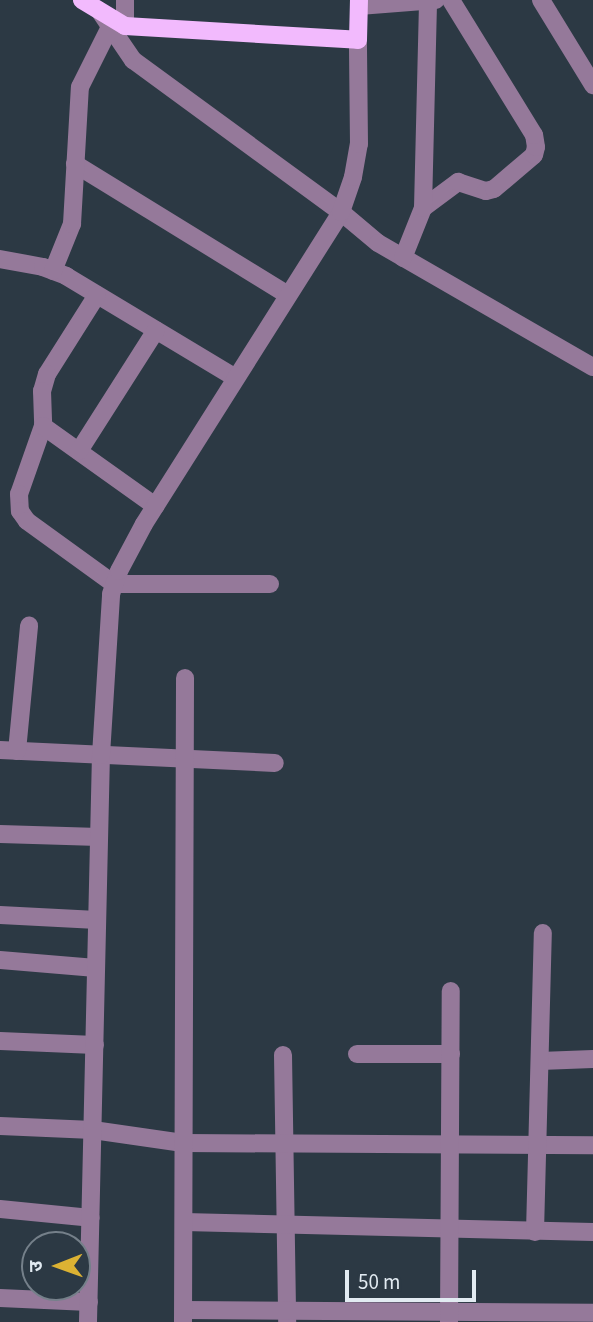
<!DOCTYPE html>
<meta charset="utf-8">
<style>
body{margin:0}
#map{position:relative;width:593px;height:1322px;overflow:hidden;background:#2c3944;font-family:"Source Sans 3","Noto Sans Devanagari",sans-serif}
div>[style]{position:absolute}
.minor>*{height:18px;margin:-9px;padding:0 9px;transform-origin:9px;border-radius:9px;background:#95799a}
.major>*{height:18px;margin:-9px;padding:0 9px;transform-origin:9px;border-radius:9px;background:#f2bafd}
span{translate:-50% -50%;white-space:nowrap;text-align:center;line-height:1.15;-webkit-text-stroke:7px #2c3944;paint-order:stroke}
.north{position:absolute;left:21px;top:1231px;width:70px;height:70px;box-sizing:border-box;background:#2c3944;border:2px solid #75808a;border-radius:50%;rotate:269deg;font-size:19px;font-weight:700;line-height:28px;text-align:center;color:#e2ebf2}
.north::after{content:'';display:block;margin:auto;width:24px;height:32px;background:#dcb233;clip-path:polygon(50% 0,100% 100%,50% 72%,0 100%)}
.scale{position:absolute;left:345px;top:1270px;width:131px;height:32px;box-sizing:border-box;border:4px solid #e2ebf2;border-top:0;padding-left:9px;font-size:21px;line-height:24px;white-space:nowrap;color:#e2ebf2;-webkit-text-stroke:5px #2c3944;paint-order:stroke}
</style>
<div id="map">
<div class="minor">
<div style="left:541px;top:0;width:100px;rotate:58.5deg"></div>
<div style="left:359px;top:6px;width:77px;rotate:-4.5deg"></div>
<div style="left:101px;top:13px;width:57px;rotate:55.8deg"></div>
<div style="left:133px;top:60px;width:258px;rotate:36.2deg"></div>
<div style="left:341px;top:212px;width:48px;rotate:40deg"></div>
<div style="left:378px;top:243px;width:248px;rotate:30deg"></div>
<div style="left:125px;top:26px;width:26px;rotate:-90deg"></div>
<div style="left:75px;top:164px;width:250px;rotate:31.6deg"></div>
<div style="left:423px;top:208px;width:44px;rotate:-36.6deg"></div>
<div style="left:458px;top:182px;width:29px;rotate:18deg"></div>
<div style="left:486px;top:191px;width:8px;rotate:-14deg"></div>
<div style="left:494px;top:189px;width:52px;rotate:-40.4deg"></div>
<div style="left:534px;top:155px;width:8px;rotate:-76deg"></div>
<div style="left:536px;top:147px;width:12px;rotate:-99deg"></div>
<div style="left:534px;top:135px;width:158px;rotate:-121.6deg"></div>
<div style="left:403px;top:258px;width:54px;rotate:-68.2deg"></div>
<div style="left:423px;top:208px;width:205px;rotate:-88.6deg"></div>
<div style="left:0;top:259px;width:44px;rotate:10.5deg"></div>
<div style="left:43px;top:267px;width:25px;rotate:21deg"></div>
<div style="left:66px;top:276px;width:198px;rotate:31deg"></div>
<div style="left:53px;top:271px;width:51px;rotate:-68deg"></div>
<div style="left:72px;top:224px;width:137px;rotate:-86.7deg"></div>
<div style="left:80px;top:87px;width:67px;rotate:-63.4deg"></div>
<div style="left:97px;top:295px;width:93px;rotate:122.3deg"></div>
<div style="left:47px;top:374px;width:18px;rotate:106deg"></div>
<div style="left:42px;top:391px;width:35px;rotate:88deg"></div>
<div style="left:43px;top:426px;width:72px;rotate:109.4deg"></div>
<div style="left:19px;top:494px;width:17px;rotate:87deg"></div>
<div style="left:20px;top:511px;width:12px;rotate:55deg"></div>
<div style="left:27px;top:521px;width:107px;rotate:35.9deg"></div>
<div style="left:114px;top:584px;width:156px"></div>
<div style="left:43px;top:426px;width:138px;rotate:35.5deg"></div>
<div style="left:79px;top:451px;width:143px;rotate:-57.5deg"></div>
<div style="left:0;top:750px;width:275px;rotate:2.7deg"></div>
<div style="left:17px;top:751px;width:126px;rotate:-84.5deg"></div>
<div style="left:0;top:834px;width:99px;rotate:1.7deg"></div>
<div style="left:0;top:915px;width:97px;rotate:3deg"></div>
<div style="left:0;top:960px;width:96px;rotate:4.8deg"></div>
<div style="left:0;top:1041px;width:95px;rotate:2.4deg"></div>
<div style="left:357px;top:1054px;width:94px"></div>
<div style="left:283px;top:1055px;width:267px;rotate:89.1deg"></div>
<div style="left:540px;top:1061px;width:53px;rotate:-2.2deg"></div>
<div style="left:0;top:1126px;width:93px;rotate:2.5deg"></div>
<div style="left:93px;top:1130px;width:91px;rotate:8.2deg"></div>
<div style="left:183px;top:1143px;width:410px;rotate:0.3deg"></div>
<div style="left:0;top:1209px;width:91px;rotate:5.6deg"></div>
<div style="left:184px;top:1222px;width:409px;rotate:1.4deg"></div>
<div style="left:535px;top:1232px;width:299px;rotate:-88.5deg"></div>
<div style="left:0;top:1298px;width:89px;rotate:2.6deg"></div>
<div style="left:184px;top:1310px;width:409px;rotate:0.4deg"></div>
<div style="left:88px;top:1322px;width:567px;rotate:-88.69deg"></div>
<div style="left:101px;top:755px;width:161px;rotate:-86.4deg"></div>
<div style="left:111px;top:594px;width:24px;rotate:-71deg"></div>
<div style="left:119px;top:571px;width:53px;rotate:-62deg"></div>
<div style="left:144px;top:524px;width:369px;rotate:-57.7deg"></div>
<div style="left:341px;top:212px;width:37px;rotate:-71deg"></div>
<div style="left:353px;top:177px;width:34px;rotate:-80deg"></div>
<div style="left:359px;top:144px;width:104px;rotate:-90.6deg"></div>
<div style="left:183px;top:1322px;width:644px;rotate:-89.82deg"></div>
<div style="left:449px;top:1322px;width:331px;rotate:-89.7deg"></div>
</div>
<div class="major">
<div style="left:82px;top:0;width:50px;rotate:31.2deg"></div>
<div style="left:125px;top:26px;width:233px;rotate:3.4deg"></div>
<div style="left:358px;top:40px;width:40px;rotate:-88.6deg"></div>
</div>
<div class="north">उ</div>
<div class="scale">50 m</div>
</div>
